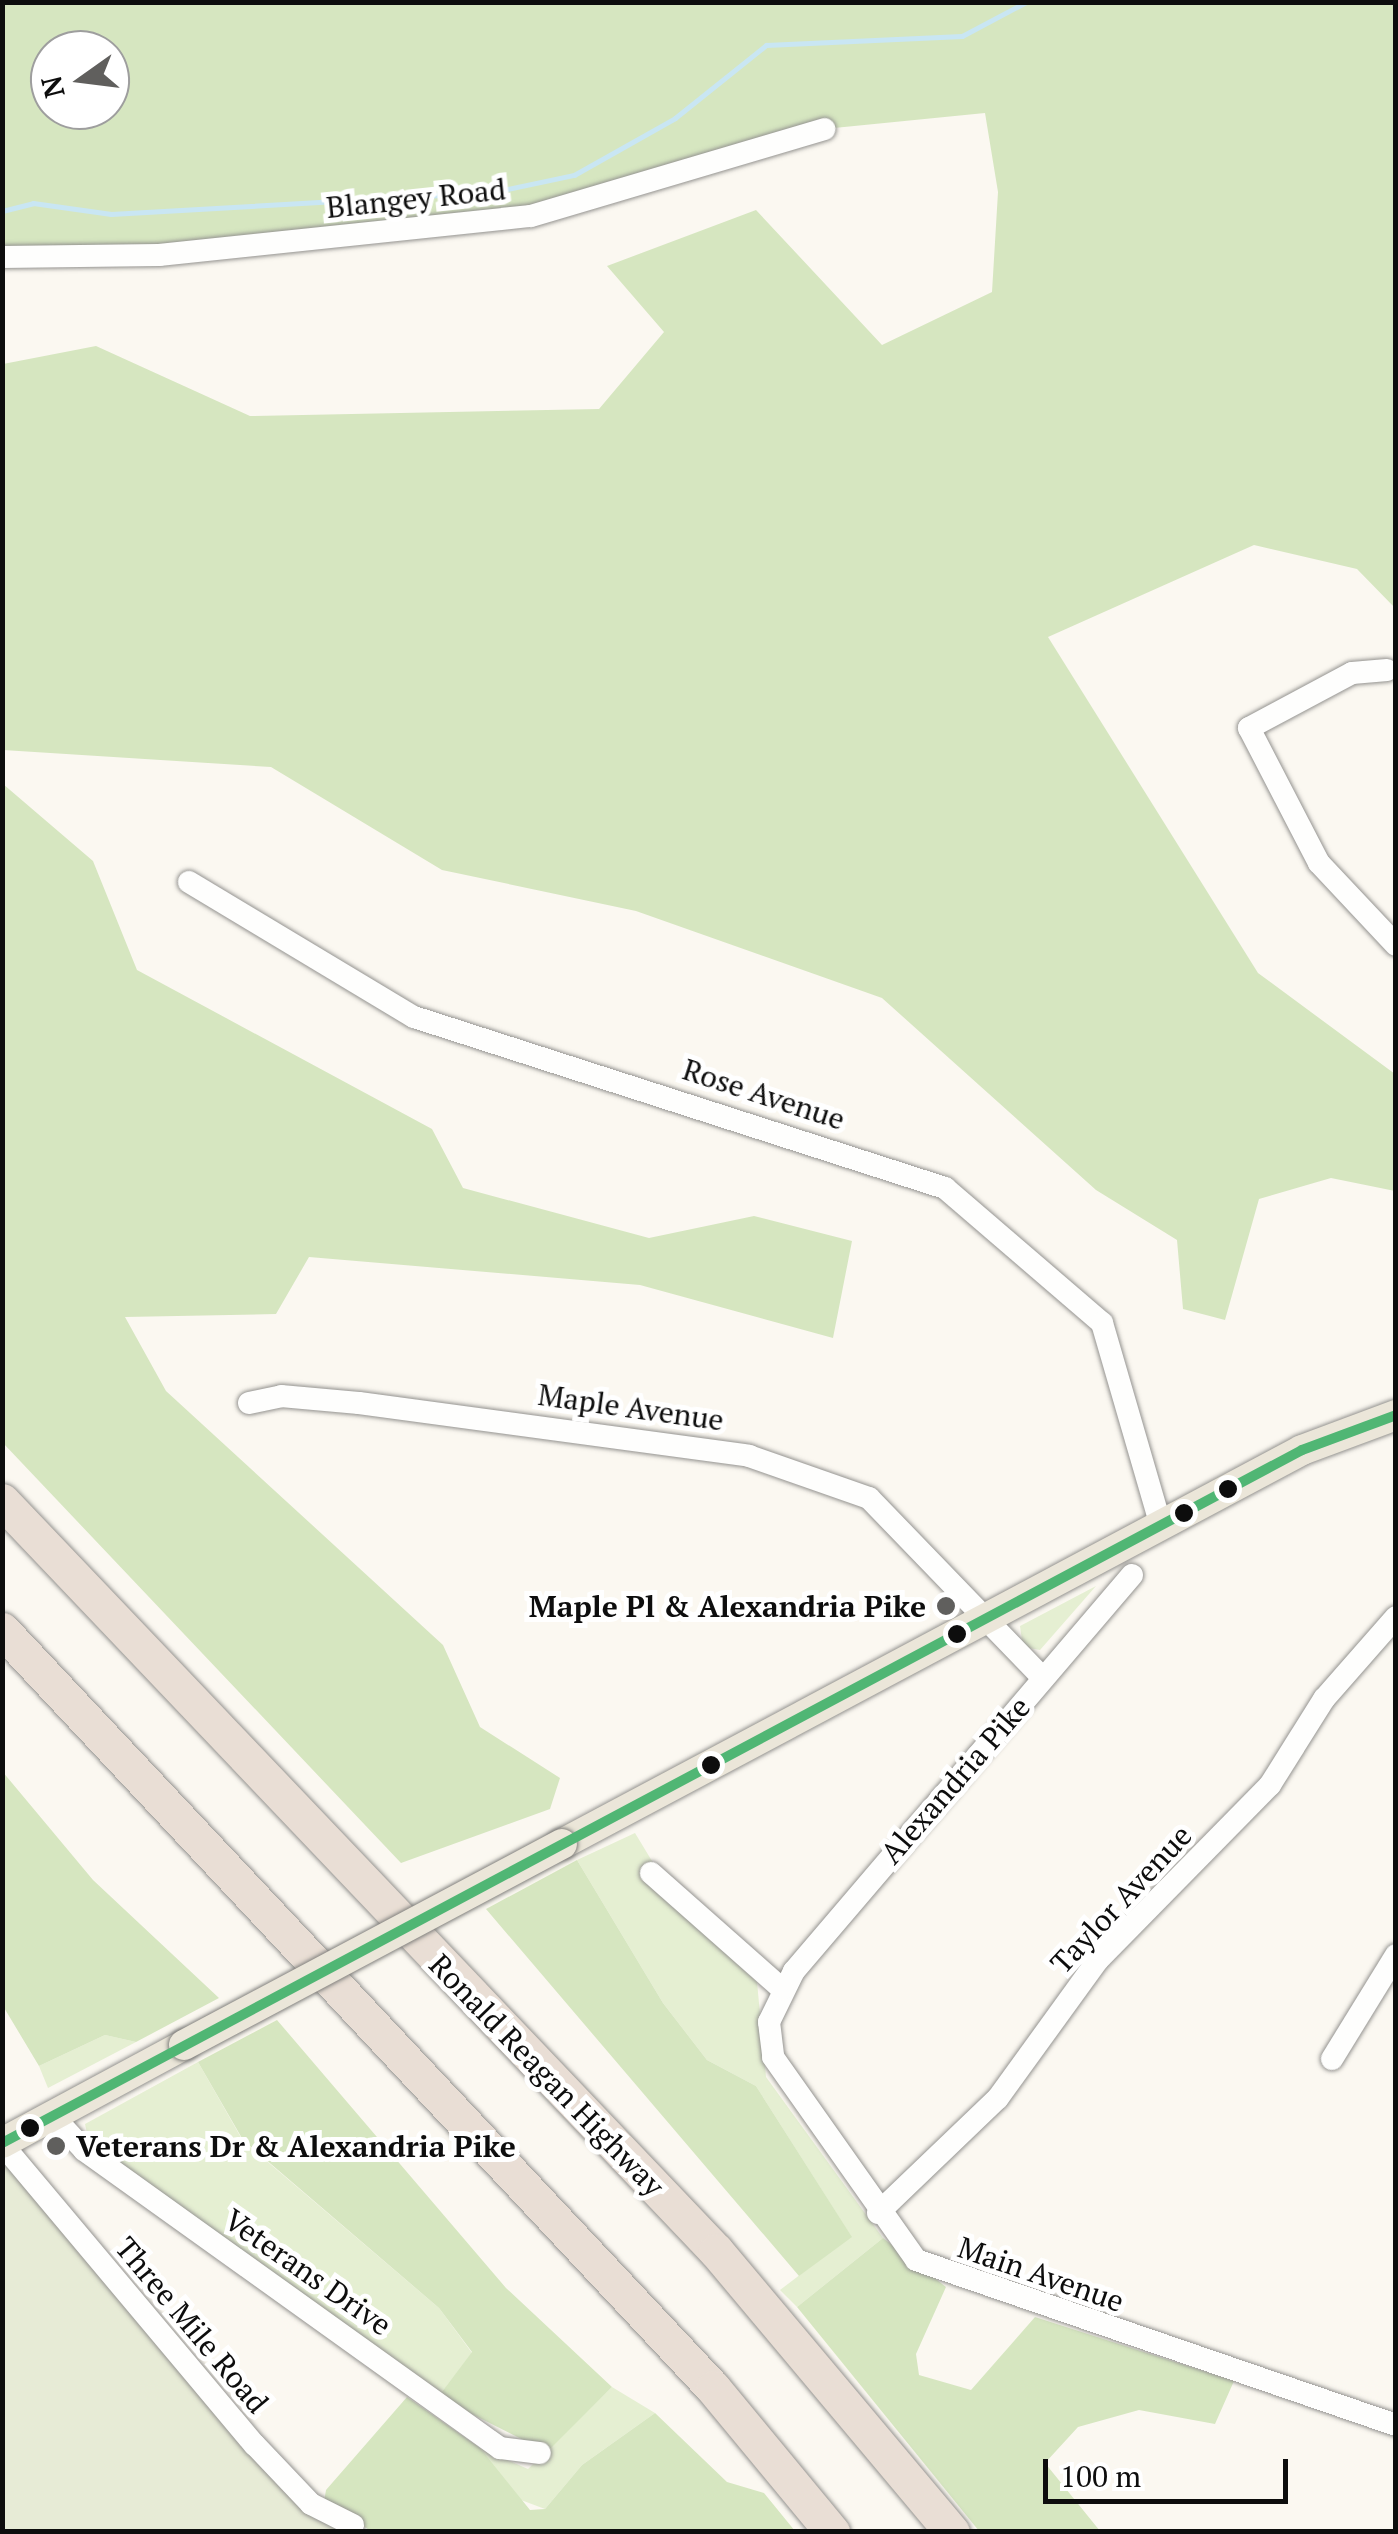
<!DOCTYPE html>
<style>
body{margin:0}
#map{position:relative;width:1398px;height:2534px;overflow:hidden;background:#fbf8f1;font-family:"PT Serif",serif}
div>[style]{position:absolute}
.green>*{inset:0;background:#e5efd2}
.forest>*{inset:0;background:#d6e6c0}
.cemetery>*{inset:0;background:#e7ebd6}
.stream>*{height:5px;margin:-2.5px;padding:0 2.5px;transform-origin:2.5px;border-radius:2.5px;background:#c9e6f3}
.roads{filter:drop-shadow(0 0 2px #949390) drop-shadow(0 0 2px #949390)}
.minor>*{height:22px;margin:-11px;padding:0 11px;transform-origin:11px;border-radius:11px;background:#fefefd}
.major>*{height:30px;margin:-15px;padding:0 15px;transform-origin:15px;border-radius:15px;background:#ebe6d9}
.highway>*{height:35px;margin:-17.5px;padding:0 17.5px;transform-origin:17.5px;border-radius:17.5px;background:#e9ded5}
.bridges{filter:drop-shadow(0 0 2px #81807d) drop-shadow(0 0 2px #81807d)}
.major-bridge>*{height:30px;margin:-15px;padding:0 15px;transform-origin:15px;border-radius:15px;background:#ebe6d9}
.bus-1>*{height:10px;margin:-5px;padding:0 5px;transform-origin:5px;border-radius:5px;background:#50b674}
.dots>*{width:28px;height:28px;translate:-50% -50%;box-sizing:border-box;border:5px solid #fff;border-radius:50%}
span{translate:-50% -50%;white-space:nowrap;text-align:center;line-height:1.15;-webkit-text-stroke:10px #fff;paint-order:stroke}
.street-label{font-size:30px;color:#0d0d0d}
.poi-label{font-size:30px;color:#0d0d0d;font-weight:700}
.right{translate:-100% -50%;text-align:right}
.left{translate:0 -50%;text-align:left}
.frame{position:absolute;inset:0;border:5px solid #0d0d0d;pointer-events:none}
.north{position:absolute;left:30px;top:30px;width:100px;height:100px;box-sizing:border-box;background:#fff;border:2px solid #9e9e9e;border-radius:50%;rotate:256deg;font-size:28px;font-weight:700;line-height:40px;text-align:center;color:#0d0d0d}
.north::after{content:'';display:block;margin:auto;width:35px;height:45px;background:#605f5d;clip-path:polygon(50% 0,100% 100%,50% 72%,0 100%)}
.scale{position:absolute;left:1043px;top:2459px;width:245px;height:45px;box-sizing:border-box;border:5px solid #0d0d0d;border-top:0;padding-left:12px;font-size:30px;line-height:35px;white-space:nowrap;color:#0d0d0d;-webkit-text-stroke:8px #fff;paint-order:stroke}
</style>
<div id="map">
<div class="green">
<div style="clip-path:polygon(1096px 1586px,1040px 1650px,1023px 1647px,1020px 1626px)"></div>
<div style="clip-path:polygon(635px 1833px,655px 1866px,646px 1881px,757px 1982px,766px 2077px,883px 2238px,797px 2307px,780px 2290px,851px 2236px,756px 2086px,707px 2060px,663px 2003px,577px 1860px)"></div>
<div style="clip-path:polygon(105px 2035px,136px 2042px,48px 2088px,39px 2066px)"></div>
<div style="clip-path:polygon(198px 2062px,243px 2141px,439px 2308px,472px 2353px,438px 2397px,89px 2143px,85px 2124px)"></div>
<div style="clip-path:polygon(612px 2387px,655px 2413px,582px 2465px,545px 2509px,513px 2497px,480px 2448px,528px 2469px)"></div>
</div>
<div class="forest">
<div style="clip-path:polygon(evenodd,3px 3px,1395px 3px,1395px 608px,1357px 569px,1254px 545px,1048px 637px,1258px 973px,1395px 1074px,1395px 1191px,1331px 1178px,1259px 1199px,1225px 1320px,1183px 1309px,1177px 1240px,1096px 1190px,882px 998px,636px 911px,442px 870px,271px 767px,3px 750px,3px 364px,96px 346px,250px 416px,599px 409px,664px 332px,607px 266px,756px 210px,882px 345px,992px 292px,998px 192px,985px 113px,824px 129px,531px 216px,3px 257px,3px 3px,50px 50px,110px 50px,110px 110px,50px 110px,50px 50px)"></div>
<div style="clip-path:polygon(3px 784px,93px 861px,137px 970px,432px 1129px,463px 1188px,649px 1238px,754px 1216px,852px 1241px,833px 1338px,640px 1285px,309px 1257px,276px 1314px,125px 1317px,166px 1391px,443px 1645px,480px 1727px,560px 1778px,550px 1809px,401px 1863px,3px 1443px)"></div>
<div style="clip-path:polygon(2px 1771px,93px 1880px,219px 1998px,136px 2042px,105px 2035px,39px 2066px,3px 2006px)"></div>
<div style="clip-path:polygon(577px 1860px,663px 2003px,707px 2060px,756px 2086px,852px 2237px,799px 2276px,486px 1909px)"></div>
<div style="clip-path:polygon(277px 2020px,506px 2288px,612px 2387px,547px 2452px,438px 2397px,472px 2352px,439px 2308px,243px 2140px,198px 2062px)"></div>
<div style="clip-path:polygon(883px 2238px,946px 2287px,916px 2354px,919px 2375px,971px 2390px,1035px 2317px,1234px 2381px,1215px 2424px,1139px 2410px,1078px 2427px,1045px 2463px,1100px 2531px,979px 2531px,797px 2307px)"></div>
<div style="clip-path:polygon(407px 2397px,480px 2448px,530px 2510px,545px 2509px,582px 2465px,655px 2413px,727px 2482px,764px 2493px,795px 2531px,371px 2531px,324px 2502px,326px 2490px)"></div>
</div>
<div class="cemetery">
<div style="clip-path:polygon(10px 2164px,258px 2459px,355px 2531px,3px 2532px,2px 2167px)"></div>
</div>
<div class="stream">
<div style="left:2px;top:211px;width:32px;rotate:-14deg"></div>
<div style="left:33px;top:203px;width:79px;rotate:8deg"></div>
<div style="left:111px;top:214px;width:383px;rotate:-3.3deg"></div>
<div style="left:493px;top:192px;width:83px;rotate:-11.9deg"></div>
<div style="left:574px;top:175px;width:116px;rotate:-29.4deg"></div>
<div style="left:675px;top:118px;width:117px;rotate:-38.7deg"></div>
<div style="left:766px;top:45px;width:196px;rotate:-2.6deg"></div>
<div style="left:962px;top:36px;width:72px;rotate:-28deg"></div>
</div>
<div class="roads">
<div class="minor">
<div style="left:2px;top:257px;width:157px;rotate:-0.7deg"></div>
<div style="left:159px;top:255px;width:374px;rotate:-6deg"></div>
<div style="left:531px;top:216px;width:306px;rotate:-16.5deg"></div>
<div style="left:1387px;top:670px;width:35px;rotate:175deg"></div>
<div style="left:1352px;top:673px;width:117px;rotate:151.9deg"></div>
<div style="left:1249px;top:728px;width:152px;rotate:62.6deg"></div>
<div style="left:1319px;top:863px;width:112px;rotate:46.8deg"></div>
<div style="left:189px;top:882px;width:262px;rotate:31deg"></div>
<div style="left:414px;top:1017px;width:558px;rotate:17.85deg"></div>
<div style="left:945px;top:1188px;width:207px;rotate:40.7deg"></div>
<div style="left:1102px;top:1323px;width:211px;rotate:73.8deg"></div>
<div style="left:249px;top:1403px;width:33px;rotate:-12deg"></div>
<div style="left:281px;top:1396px;width:78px;rotate:5.1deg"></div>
<div style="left:359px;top:1403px;width:394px;rotate:7.7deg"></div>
<div style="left:749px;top:1456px;width:127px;rotate:19.3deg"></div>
<div style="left:869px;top:1498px;width:249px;rotate:46deg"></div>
<div style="left:1132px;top:1575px;width:521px;rotate:130.48deg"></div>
<div style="left:794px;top:1971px;width:57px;rotate:116.1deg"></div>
<div style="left:769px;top:2022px;width:35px;rotate:83deg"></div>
<div style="left:773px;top:2057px;width:248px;rotate:54.8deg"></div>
<div style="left:916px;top:2260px;width:508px;rotate:18.97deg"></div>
<div style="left:651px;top:1873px;width:175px;rotate:41.5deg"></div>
<div style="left:1332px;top:2059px;width:122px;rotate:-58.4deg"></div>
<div style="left:53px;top:2116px;width:46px;rotate:47.6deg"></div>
<div style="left:84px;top:2150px;width:512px;rotate:35.62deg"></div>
<div style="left:500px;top:2448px;width:40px;rotate:7.1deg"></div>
<div style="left:2px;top:2144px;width:393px;rotate:50deg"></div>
<div style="left:255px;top:2445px;width:81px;rotate:46.5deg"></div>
<div style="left:311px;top:2504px;width:47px;rotate:26.6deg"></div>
<div style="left:878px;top:2213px;width:166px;rotate:-43.8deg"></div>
<div style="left:998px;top:2098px;width:170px;rotate:-54.1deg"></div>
<div style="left:1098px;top:1960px;width:245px;rotate:-45.5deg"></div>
<div style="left:1270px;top:1785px;width:102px;rotate:-57.9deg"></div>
<div style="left:1324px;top:1699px;width:109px;rotate:-48.7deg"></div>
</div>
<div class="major">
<div style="left:562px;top:1844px;width:838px;rotate:-28.03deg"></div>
<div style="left:1302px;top:1450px;width:100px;rotate:-20.4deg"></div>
<div style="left:2px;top:2143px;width:207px;rotate:-28.3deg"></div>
</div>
<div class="highway">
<div style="left:2px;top:1501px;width:1036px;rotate:46.41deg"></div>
<div style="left:716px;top:2251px;width:367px;rotate:50deg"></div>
<div style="left:2px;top:1630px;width:1039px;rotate:46.83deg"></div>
<div style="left:713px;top:2388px;width:187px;rotate:50.4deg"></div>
</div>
</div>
<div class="bridges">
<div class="major-bridge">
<div style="left:184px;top:2045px;width:428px;rotate:-28deg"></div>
</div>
</div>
<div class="bus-1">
<div style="left:2px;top:2143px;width:1473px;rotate:-28.06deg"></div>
<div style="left:1302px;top:1450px;width:100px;rotate:-20.4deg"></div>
</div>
<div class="dots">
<div style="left:1228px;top:1489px;background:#0d0d0d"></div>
<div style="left:1184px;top:1513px;background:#0d0d0d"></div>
<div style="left:946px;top:1606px;background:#605f5d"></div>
<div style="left:957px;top:1634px;background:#0d0d0d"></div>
<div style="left:711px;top:1765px;background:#0d0d0d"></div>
<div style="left:30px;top:2128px;background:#0d0d0d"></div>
<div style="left:56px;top:2146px;background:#605f5d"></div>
</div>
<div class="street-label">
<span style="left:416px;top:198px;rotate:-6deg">Blangey Road</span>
<span style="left:764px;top:1094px;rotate:18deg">Rose Avenue</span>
<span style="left:631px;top:1407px;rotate:8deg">Maple Avenue</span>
<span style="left:955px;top:1780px;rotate:-49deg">Alexandria Pike</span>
<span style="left:1121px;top:1899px;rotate:-47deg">Taylor Avenue</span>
<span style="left:547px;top:2075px;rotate:46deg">Ronald Reagan Highway</span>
<span style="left:308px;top:2272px;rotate:35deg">Veterans Drive</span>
<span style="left:1041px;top:2274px;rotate:19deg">Main Avenue</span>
<span style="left:192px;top:2325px;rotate:50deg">Three Mile Road</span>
</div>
<div class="poi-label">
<span class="right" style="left:926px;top:1606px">Maple Pl &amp; Alexandria Pike</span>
<span class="left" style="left:76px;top:2146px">Veterans Dr &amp; Alexandria Pike</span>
</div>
<div class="frame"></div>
<div class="north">N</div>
<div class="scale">100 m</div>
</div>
